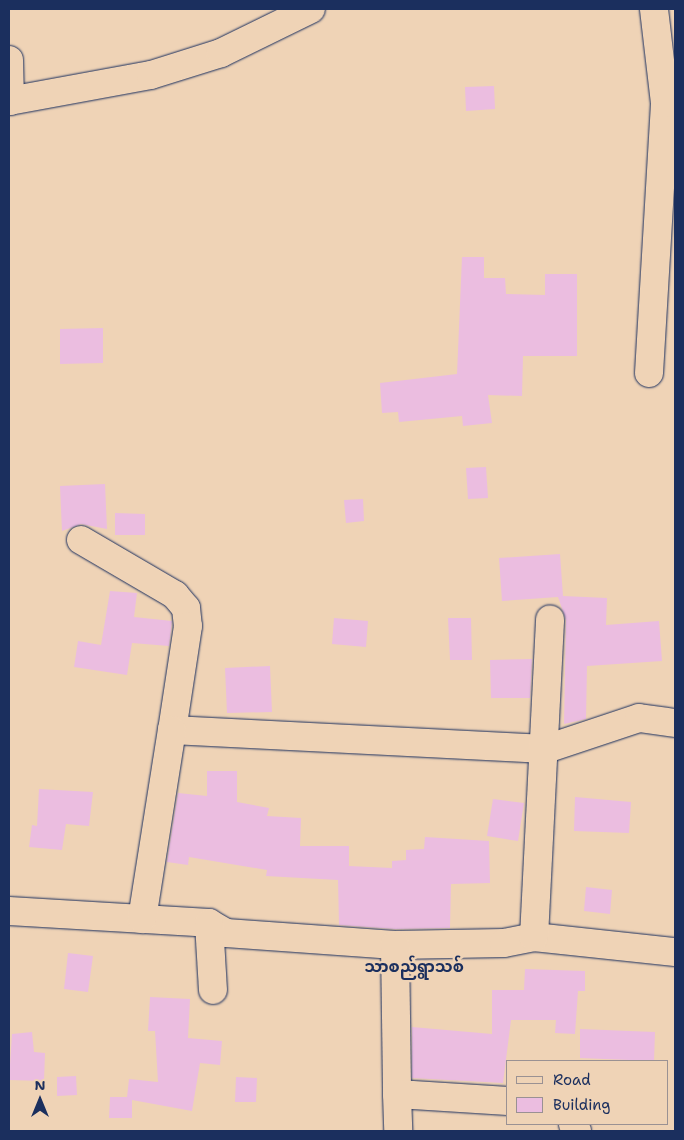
<!DOCTYPE html>
<meta charset="utf-8">
<style>
body{margin:0}
#map{position:relative;width:684px;height:1140px;overflow:hidden;background:#efd3b6;font-family:"Shantell Sans","Noto Sans Myanmar",sans-serif}
div>[style]{position:absolute}
.building>*{inset:0;background:#ebbde0}
.roads{filter:drop-shadow(0 0 1px #1b2f5e) drop-shadow(0 0 1px #1b2f5e)}
.minor>*{height:28px;margin:-14px;padding:0 14px;transform-origin:14px;border-radius:14px;background:#efd3b6}
span{translate:-50% -50%;white-space:nowrap;text-align:center;line-height:1.15;-webkit-text-stroke:4.5px #efd3b6;paint-order:stroke}
.quarter-label{font-size:16px;color:#1b2f5e;font-weight:700}
.frame{position:absolute;inset:0;border:10px solid #1b2f5e;pointer-events:none}
.legend{position:absolute;left:506px;top:1060px;width:162px;height:65px;box-sizing:border-box;background:#efd3b6;border:1px solid #9a9193;margin:0;padding:6px 9px;list-style:none;font-size:15px;color:#1b2f5e}
.legend li{display:flex;align-items:center;gap:10px;height:25px}
.legend b{width:25px;border:1px solid #9a9193}
.north{position:absolute;left:15px;top:1075px;width:50px;height:50px;-webkit-text-stroke:4px #efd3b6;paint-order:stroke;rotate:0deg;font-size:14px;font-weight:700;line-height:20px;text-align:center;color:#1b2f5e}
.north::after{content:'';display:block;margin:auto;width:18px;height:22px;background:#1b2f5e;clip-path:polygon(50% 0,100% 100%,50% 72%,0 100%)}
</style>
<div id="map">
<div class="building">
<div style="clip-path:polygon(494px 86px,495px 109px,466px 111px,465px 87px)"></div>
<div style="clip-path:polygon(462px 257px,484px 257px,484px 278px,505px 278px,506px 294px,545px 295px,545px 274px,577px 274px,577px 356px,523px 356px,522px 396px,488px 395px,492px 423px,463px 426px,462px 416px,399px 422px,398px 412px,382px 413px,380px 383px,457px 374px)"></div>
<div style="clip-path:polygon(103px 328px,103px 363px,60px 364px,60px 329px)"></div>
<div style="clip-path:polygon(486px 467px,488px 498px,468px 499px,466px 468px)"></div>
<div style="clip-path:polygon(105px 484px,107px 529px,81px 524px,62px 531px,60px 486px)"></div>
<div style="clip-path:polygon(363px 499px,364px 521px,346px 523px,344px 500px)"></div>
<div style="clip-path:polygon(115px 513px,145px 514px,145px 535px,115px 535px)"></div>
<div style="clip-path:polygon(560px 554px,563px 596px,607px 598px,606px 625px,659px 621px,662px 661px,587px 666px,586px 719px,564px 724px,566px 620px,558px 597px,502px 601px,499px 558px)"></div>
<div style="clip-path:polygon(110px 591px,137px 593px,134px 617px,172px 621px,169px 646px,132px 643px,127px 675px,74px 667px,78px 641px,101px 645px)"></div>
<div style="clip-path:polygon(334px 618px,368px 621px,366px 647px,332px 644px)"></div>
<div style="clip-path:polygon(448px 618px,471px 618px,472px 660px,450px 660px)"></div>
<div style="clip-path:polygon(532px 659px,530px 698px,491px 698px,490px 660px)"></div>
<div style="clip-path:polygon(270px 666px,272px 712px,227px 713px,225px 668px)"></div>
<div style="clip-path:polygon(207px 771px,237px 771px,237px 802px,269px 808px,267px 816px,301px 818px,300px 846px,349px 846px,349px 866px,392px 868px,392px 861px,406px 860px,406px 850px,424px 849px,425px 837px,489px 841px,490px 883px,451px 884px,450px 928px,395px 929px,339px 925px,338px 880px,266px 876px,267px 870px,189px 857px,188px 865px,167px 862px,178px 793px,207px 796px)"></div>
<div style="clip-path:polygon(39px 789px,93px 792px,89px 826px,66px 824px,62px 850px,29px 847px,32px 825px,37px 826px)"></div>
<div style="clip-path:polygon(575px 797px,631px 802px,629px 833px,574px 831px)"></div>
<div style="clip-path:polygon(493px 799px,524px 803px,518px 841px,487px 836px)"></div>
<div style="clip-path:polygon(586px 887px,612px 890px,610px 914px,584px 911px)"></div>
<div style="clip-path:polygon(68px 953px,93px 956px,88px 992px,64px 989px)"></div>
<div style="clip-path:polygon(525px 969px,585px 971px,585px 991px,578px 991px,575px 1034px,555px 1033px,556px 1020px,511px 1020px,503px 1083px,412px 1078px,412px 1027px,492px 1034px,492px 990px,524px 990px)"></div>
<div style="clip-path:polygon(150px 997px,190px 999px,188px 1038px,222px 1041px,220px 1065px,200px 1063px,192px 1111px,132px 1100px,132px 1118px,109px 1118px,110px 1097px,127px 1097px,129px 1079px,158px 1082px,155px 1031px,148px 1031px)"></div>
<div style="clip-path:polygon(580px 1029px,655px 1032px,654px 1061px,580px 1058px)"></div>
<div style="clip-path:polygon(32px 1032px,34px 1052px,45px 1053px,44px 1081px,9px 1080px,12px 1034px)"></div>
<div style="clip-path:polygon(76px 1076px,77px 1095px,57px 1096px,57px 1077px)"></div>
<div style="clip-path:polygon(236px 1077px,257px 1078px,256px 1102px,235px 1102px)"></div>
</div>
<div class="roads">
<div class="minor">
<div style="left:9px;top:60px;width:41px;rotate:88.6deg"></div>
<div style="left:9px;top:101px;width:144px;rotate:-10.4deg"></div>
<div style="left:151px;top:75px;width:73px;rotate:-17.4deg"></div>
<div style="left:221px;top:53px;width:100px;rotate:-26.1deg"></div>
<div style="left:649px;top:373px;width:270px;rotate:-86.6deg"></div>
<div style="left:665px;top:103px;width:95px;rotate:-96.7deg"></div>
<div style="left:81px;top:540px;width:109px;rotate:30.3deg"></div>
<div style="left:175px;top:595px;width:17px;rotate:50deg"></div>
<div style="left:186px;top:608px;width:18px;rotate:84deg"></div>
<div style="left:188px;top:626px;width:105px;rotate:98.7deg"></div>
<div style="left:172px;top:730px;width:374px;rotate:2.9deg"></div>
<div style="left:546px;top:749px;width:98px;rotate:-18.4deg"></div>
<div style="left:639px;top:718px;width:36px;rotate:8deg"></div>
<div style="left:9px;top:911px;width:200px;rotate:3.4deg"></div>
<div style="left:209px;top:923px;width:20px;rotate:30deg"></div>
<div style="left:226px;top:933px;width:169px;rotate:4.1deg"></div>
<div style="left:395px;top:945px;width:109px;rotate:-1.1deg"></div>
<div style="left:504px;top:943px;width:31px;rotate:-11deg"></div>
<div style="left:534px;top:937px;width:142px;rotate:6.1deg"></div>
<div style="left:142px;top:919px;width:191px;rotate:-81deg"></div>
<div style="left:209px;top:923px;width:67px;rotate:86.6deg"></div>
<div style="left:534px;top:937px;width:318px;rotate:-87.1deg"></div>
<div style="left:395px;top:945px;width:149px;rotate:89.2deg"></div>
<div style="left:397px;top:1094px;width:111px;rotate:3.6deg"></div>
<div style="left:397px;top:1094px;width:37px;rotate:88deg"></div>
<div style="left:573px;top:1124px;width:8px;rotate:60deg"></div>
</div>
</div>
<div class="quarter-label">
<span style="left:414px;top:967px">သာစည်ရွာသစ်</span>
</div>
<div class="frame"></div>
<ul class="legend">
<li><b style="height:6px;background:#efd3b6"></b>Road</li>
<li><b style="height:14px;background:#ebbde0"></b>Building</li>
</ul>
<div class="north">N</div>
</div>
